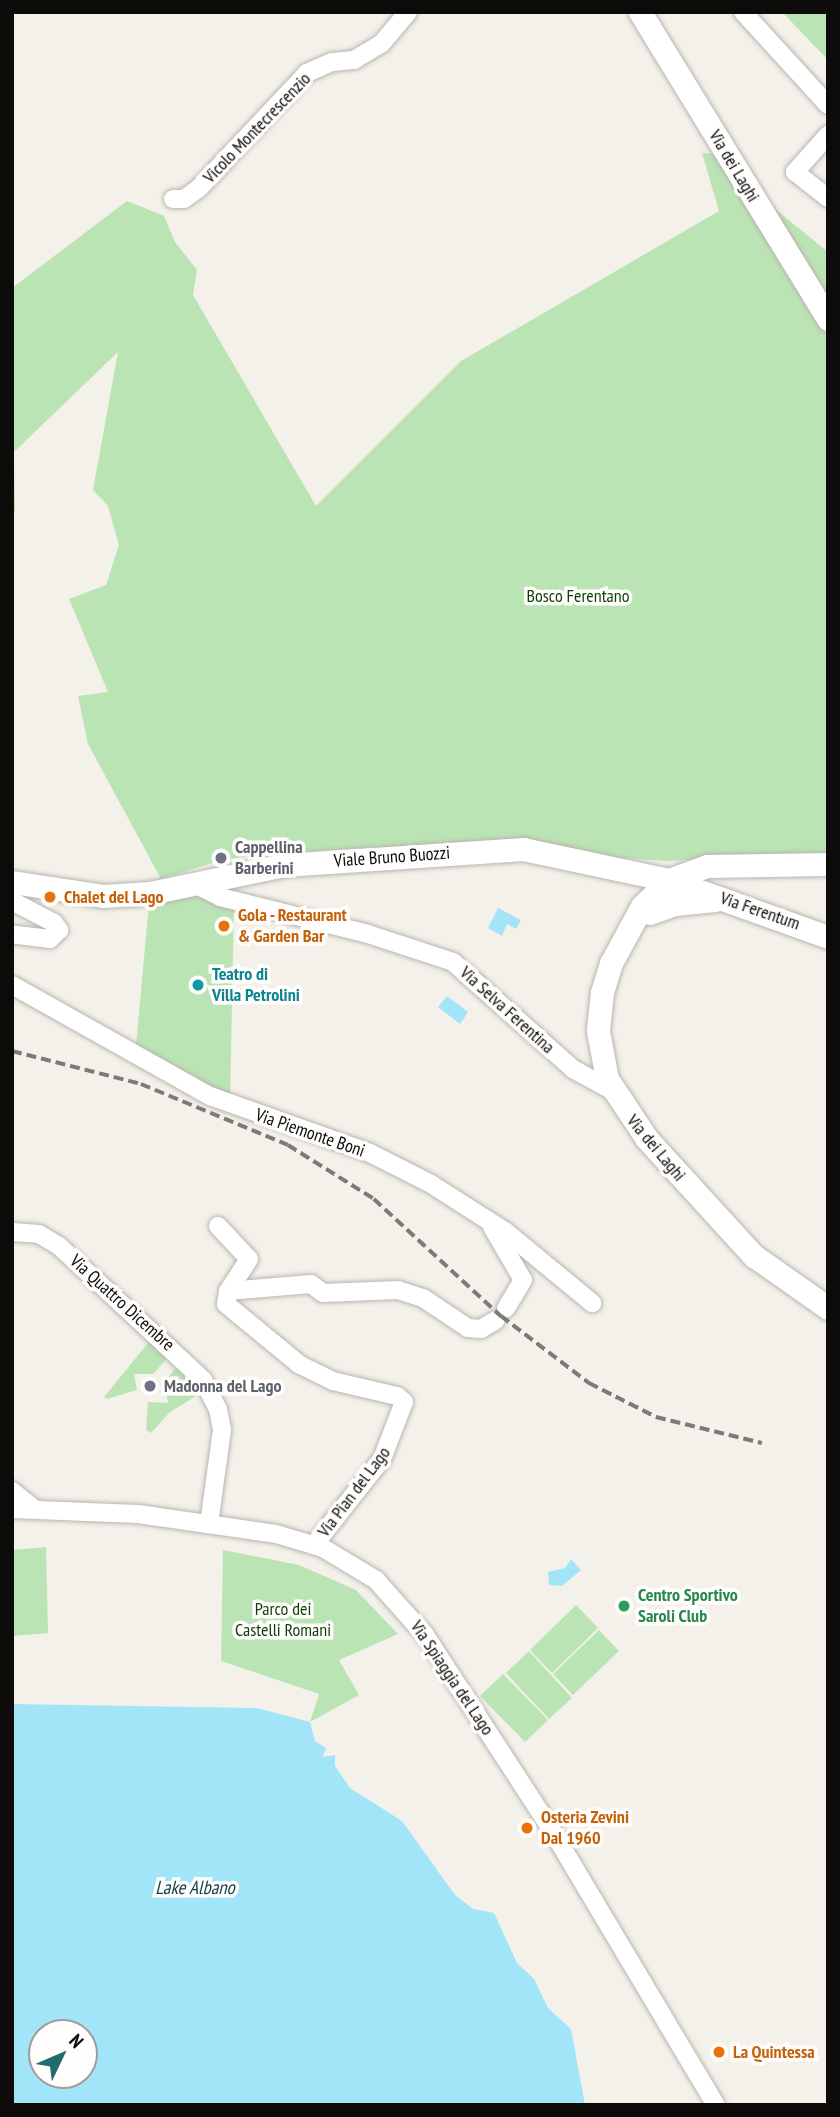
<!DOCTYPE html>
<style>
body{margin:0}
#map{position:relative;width:840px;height:2117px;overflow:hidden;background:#f4f1ea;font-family:"PT Sans Narrow",sans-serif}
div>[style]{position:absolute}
.green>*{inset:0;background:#bbe4b5}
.water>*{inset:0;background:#a2e4f8}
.roads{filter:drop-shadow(0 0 2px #b8b5af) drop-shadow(0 0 2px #b8b5af)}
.minor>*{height:18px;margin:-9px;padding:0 9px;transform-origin:9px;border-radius:9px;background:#fff}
.major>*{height:23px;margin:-11.5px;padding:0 11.5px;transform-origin:11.5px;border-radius:11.5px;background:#fff}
.rail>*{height:3.5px;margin-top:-1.75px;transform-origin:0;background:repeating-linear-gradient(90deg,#7c7a76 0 10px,transparent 0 15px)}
.dots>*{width:19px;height:19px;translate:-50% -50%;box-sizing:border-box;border:4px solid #fffefd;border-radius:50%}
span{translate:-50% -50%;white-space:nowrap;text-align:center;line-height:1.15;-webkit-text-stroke:7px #fffefd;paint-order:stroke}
.street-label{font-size:18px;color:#0c0b09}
.park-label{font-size:18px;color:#0f3e08}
.worship-label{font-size:18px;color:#5b616d;font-weight:700}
.left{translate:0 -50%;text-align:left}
.food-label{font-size:18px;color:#c56008;font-weight:700}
.culture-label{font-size:18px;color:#0d838f;font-weight:700}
.leisure-label{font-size:18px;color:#27864d;font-weight:700}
.water-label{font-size:19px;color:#18404b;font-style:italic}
.frame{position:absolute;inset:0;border:14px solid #0c0b09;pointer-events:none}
.north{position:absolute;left:28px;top:2019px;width:70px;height:70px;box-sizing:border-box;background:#fffefd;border:2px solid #9e9d9b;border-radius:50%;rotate:46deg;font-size:19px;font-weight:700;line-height:28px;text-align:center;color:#0c0b09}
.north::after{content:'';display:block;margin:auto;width:24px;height:32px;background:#216d6d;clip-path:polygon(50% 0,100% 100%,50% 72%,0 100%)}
</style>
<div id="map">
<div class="green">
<div style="clip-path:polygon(782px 12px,828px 12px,828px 60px)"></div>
<div style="clip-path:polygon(702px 153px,718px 154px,828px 331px,828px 853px,666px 861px,595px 856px,524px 840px,270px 853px,219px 861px,161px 879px,88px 744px,78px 696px,108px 692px,69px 599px,106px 585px,119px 545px,108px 506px,93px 490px,118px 352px,14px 452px,15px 512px,12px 510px,12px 288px,127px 201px,164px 216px,175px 242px,197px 270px,193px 295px,316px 506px,461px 361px,719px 211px)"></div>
<div style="clip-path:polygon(770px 205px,828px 252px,828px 299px)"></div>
<div style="clip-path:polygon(193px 883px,234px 900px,230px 1104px,135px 1056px,150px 893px)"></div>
<div style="clip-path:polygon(153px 1337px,171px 1354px,153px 1374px,134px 1374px,137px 1390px,107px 1399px,104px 1397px)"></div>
<div style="clip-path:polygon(180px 1363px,201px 1393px,170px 1412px,151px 1433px,146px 1430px,148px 1402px,168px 1403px,164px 1382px)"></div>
<div style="clip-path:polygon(46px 1547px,48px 1633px,12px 1636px,12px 1550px)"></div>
<div style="clip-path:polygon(223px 1550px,299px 1565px,356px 1590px,398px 1634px,339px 1660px,359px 1695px,310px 1722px,319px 1694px,221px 1661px)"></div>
<div style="clip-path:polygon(576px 1605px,598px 1628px,552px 1673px,530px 1650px)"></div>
<div style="clip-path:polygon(599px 1630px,619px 1651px,573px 1695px,553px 1674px)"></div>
<div style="clip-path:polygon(529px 1651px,572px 1698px,549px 1719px,506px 1673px)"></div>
<div style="clip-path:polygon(503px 1674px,548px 1720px,525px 1742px,480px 1696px)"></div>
</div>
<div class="water">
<div style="clip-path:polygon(498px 908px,521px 920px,516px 929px,507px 924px,502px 936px,488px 928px)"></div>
<div style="clip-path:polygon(447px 996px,468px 1012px,460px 1024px,438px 1007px)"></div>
<div style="clip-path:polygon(571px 1559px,581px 1570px,562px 1586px,549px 1585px,548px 1572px,565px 1568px)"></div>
<div style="clip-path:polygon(evenodd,12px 1704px,257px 1708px,310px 1722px,315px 1741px,326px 1748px,323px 1757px,335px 1755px,335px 1766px,350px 1788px,402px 1821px,455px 1895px,473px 1909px,494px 1913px,517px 1963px,534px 1979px,548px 2008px,571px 2029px,585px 2105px,12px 2105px,12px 1704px,42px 2033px,84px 2033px,84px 2075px,42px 2075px,42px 2033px)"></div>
</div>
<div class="roads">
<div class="minor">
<div style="left:743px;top:12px;width:126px;rotate:47.6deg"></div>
<div style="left:828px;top:135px;width:50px;rotate:131.7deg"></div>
<div style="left:795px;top:172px;width:42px;rotate:38.2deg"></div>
<div style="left:173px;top:199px;width:11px"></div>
<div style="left:184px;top:199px;width:19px;rotate:-36deg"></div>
<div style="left:199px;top:188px;width:158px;rotate:-46.8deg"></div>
<div style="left:307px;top:73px;width:27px;rotate:-24deg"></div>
<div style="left:332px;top:62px;width:22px;rotate:-5deg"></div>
<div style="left:354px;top:60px;width:33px;rotate:-31deg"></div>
<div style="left:382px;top:43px;width:40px;rotate:-50deg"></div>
<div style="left:193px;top:883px;width:30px;rotate:27deg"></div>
<div style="left:220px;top:897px;width:153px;rotate:14deg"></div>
<div style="left:368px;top:934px;width:89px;rotate:18.2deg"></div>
<div style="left:453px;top:962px;width:161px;rotate:41.7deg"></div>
<div style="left:573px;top:1069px;width:46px;rotate:28.8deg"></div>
<div style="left:12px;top:901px;width:47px;rotate:27.6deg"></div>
<div style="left:54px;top:923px;width:9px;rotate:54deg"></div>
<div style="left:59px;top:930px;width:13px;rotate:135deg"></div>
<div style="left:50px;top:939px;width:38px;rotate:-173deg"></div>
<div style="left:12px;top:985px;width:227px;rotate:29.3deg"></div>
<div style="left:210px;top:1096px;width:170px;rotate:19.6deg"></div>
<div style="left:370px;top:1153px;width:68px;rotate:26.9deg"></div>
<div style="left:431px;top:1184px;width:89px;rotate:32.6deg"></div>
<div style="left:506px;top:1232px;width:112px;rotate:39.5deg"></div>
<div style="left:218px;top:1226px;width:45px;rotate:46.8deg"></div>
<div style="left:249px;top:1259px;width:38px;rotate:123deg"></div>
<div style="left:492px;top:1227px;width:61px;rotate:59.7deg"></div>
<div style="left:523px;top:1280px;width:33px;rotate:121deg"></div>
<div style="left:12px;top:1232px;width:27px;rotate:4deg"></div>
<div style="left:39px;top:1234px;width:23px;rotate:31deg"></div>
<div style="left:59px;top:1246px;width:197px;rotate:42.9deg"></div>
<div style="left:203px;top:1380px;width:33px;rotate:63deg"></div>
<div style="left:218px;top:1409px;width:21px;rotate:79deg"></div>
<div style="left:222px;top:1430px;width:95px;rotate:97.9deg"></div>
<div style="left:12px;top:1491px;width:27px;rotate:39deg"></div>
<div style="left:12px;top:1509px;width:126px;rotate:2.3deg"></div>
<div style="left:138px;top:1514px;width:139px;rotate:8.2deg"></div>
<div style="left:276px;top:1534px;width:49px;rotate:16.6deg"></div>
<div style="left:323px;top:1548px;width:62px;rotate:31.1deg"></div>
<div style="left:376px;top:1580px;width:74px;rotate:48.3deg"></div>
<div style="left:425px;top:1635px;width:241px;rotate:57deg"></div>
<div style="left:556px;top:1837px;width:312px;rotate:59.2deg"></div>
<div style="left:314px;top:1545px;width:110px;rotate:-51.7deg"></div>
<div style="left:382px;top:1459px;width:61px;rotate:-68.9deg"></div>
<div style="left:404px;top:1402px;width:9px;rotate:-139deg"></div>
<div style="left:397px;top:1396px;width:66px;rotate:-166.8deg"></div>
<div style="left:333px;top:1381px;width:37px;rotate:-154deg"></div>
<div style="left:300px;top:1365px;width:96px;rotate:-140.5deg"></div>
<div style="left:226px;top:1304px;width:13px;rotate:-81deg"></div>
<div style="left:228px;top:1291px;width:83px;rotate:-4.8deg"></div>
<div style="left:311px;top:1284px;width:15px;rotate:37deg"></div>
<div style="left:323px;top:1293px;width:75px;rotate:-2.3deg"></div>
<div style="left:398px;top:1290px;width:26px;rotate:18deg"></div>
<div style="left:423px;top:1298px;width:54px;rotate:33.7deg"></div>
<div style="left:468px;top:1328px;width:13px;rotate:4deg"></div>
<div style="left:481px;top:1329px;width:17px;rotate:-31deg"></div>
</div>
<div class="major">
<div style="left:640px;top:12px;width:360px;rotate:58.5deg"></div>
<div style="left:828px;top:864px;width:121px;rotate:179.1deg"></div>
<div style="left:707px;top:866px;width:40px;rotate:159.8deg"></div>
<div style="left:669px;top:880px;width:37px;rotate:136deg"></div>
<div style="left:642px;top:906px;width:65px;rotate:118.5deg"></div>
<div style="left:611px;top:963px;width:30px;rotate:107deg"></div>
<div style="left:602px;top:992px;width:39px;rotate:96deg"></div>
<div style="left:598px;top:1031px;width:49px;rotate:79.4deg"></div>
<div style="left:607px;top:1079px;width:72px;rotate:56.3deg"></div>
<div style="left:647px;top:1139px;width:159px;rotate:47.6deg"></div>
<div style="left:754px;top:1256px;width:90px;rotate:35.1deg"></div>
<div style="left:12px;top:882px;width:92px;rotate:8.7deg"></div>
<div style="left:103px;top:896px;width:47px;rotate:-3.7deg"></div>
<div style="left:150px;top:893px;width:137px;rotate:-11.8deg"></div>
<div style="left:284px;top:865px;width:240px;rotate:-3.8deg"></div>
<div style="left:523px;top:849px;width:149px;rotate:12deg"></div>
<div style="left:669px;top:880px;width:169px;rotate:19.7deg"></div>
<div style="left:650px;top:913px;width:27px;rotate:-20deg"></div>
<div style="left:675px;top:904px;width:40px;rotate:-5.7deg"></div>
</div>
</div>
<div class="rail">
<div style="left:12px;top:1051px;width:133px;rotate:14.3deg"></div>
<div style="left:141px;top:1084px;width:159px;rotate:22.5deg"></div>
<div style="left:288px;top:1145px;width:102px;rotate:32.1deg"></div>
<div style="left:374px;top:1199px;width:173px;rotate:42.7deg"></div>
<div style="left:501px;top:1316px;width:111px;rotate:37.3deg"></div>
<div style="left:589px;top:1383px;width:75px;rotate:26.9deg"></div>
<div style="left:656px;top:1417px;width:109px;rotate:13.8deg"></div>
</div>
<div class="dots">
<div style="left:221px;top:858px;background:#6b7280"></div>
<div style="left:50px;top:897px;background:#e8710a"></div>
<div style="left:224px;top:926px;background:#e8710a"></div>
<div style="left:198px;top:985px;background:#0f9aa8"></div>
<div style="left:150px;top:1386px;background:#6b7280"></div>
<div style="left:624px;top:1606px;background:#2e9e5b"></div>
<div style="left:527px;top:1828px;background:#e8710a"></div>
<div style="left:719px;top:2052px;background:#e8710a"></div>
</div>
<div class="street-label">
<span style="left:257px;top:128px;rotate:-46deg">Vicolo Montecrescenzio</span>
<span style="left:734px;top:166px;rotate:59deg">Via dei Laghi</span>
<span style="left:392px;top:857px;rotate:-4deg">Viale Bruno Buozzi</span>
<span style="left:760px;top:911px;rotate:19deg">Via Ferentum</span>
<span style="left:507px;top:1010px;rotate:42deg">Via Selva Ferentina</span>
<span style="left:310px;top:1133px;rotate:19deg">Via Piemonte Boni</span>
<span style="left:656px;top:1148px;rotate:50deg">Via dei Laghi</span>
<span style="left:122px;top:1303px;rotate:42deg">Via Quattro Dicembre</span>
<span style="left:354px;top:1492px;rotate:-53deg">Via Pian del Lago</span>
<span style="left:452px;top:1678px;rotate:56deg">Via Spiaggia del Lago</span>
</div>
<div class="park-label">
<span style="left:578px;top:596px">Bosco Ferentano</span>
<span style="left:283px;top:1620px">Parco dei<br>Castelli Romani</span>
</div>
<div class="worship-label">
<span class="left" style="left:235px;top:858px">Cappellina<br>Barberini</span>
<span class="left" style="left:164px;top:1386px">Madonna del Lago</span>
</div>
<div class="food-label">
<span class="left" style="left:64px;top:897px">Chalet del Lago</span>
<span class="left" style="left:238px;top:926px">Gola - Restaurant<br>&amp; Garden Bar</span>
<span class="left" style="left:541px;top:1828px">Osteria Zevini<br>Dal 1960</span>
<span class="left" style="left:733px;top:2052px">La Quintessa</span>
</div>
<div class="culture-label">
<span class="left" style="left:212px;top:985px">Teatro di<br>Villa Petrolini</span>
</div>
<div class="leisure-label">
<span class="left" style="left:638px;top:1606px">Centro Sportivo<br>Saroli Club</span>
</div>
<div class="water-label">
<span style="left:195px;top:1888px">Lake Albano</span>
</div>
<div class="frame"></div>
<div class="north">N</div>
</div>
